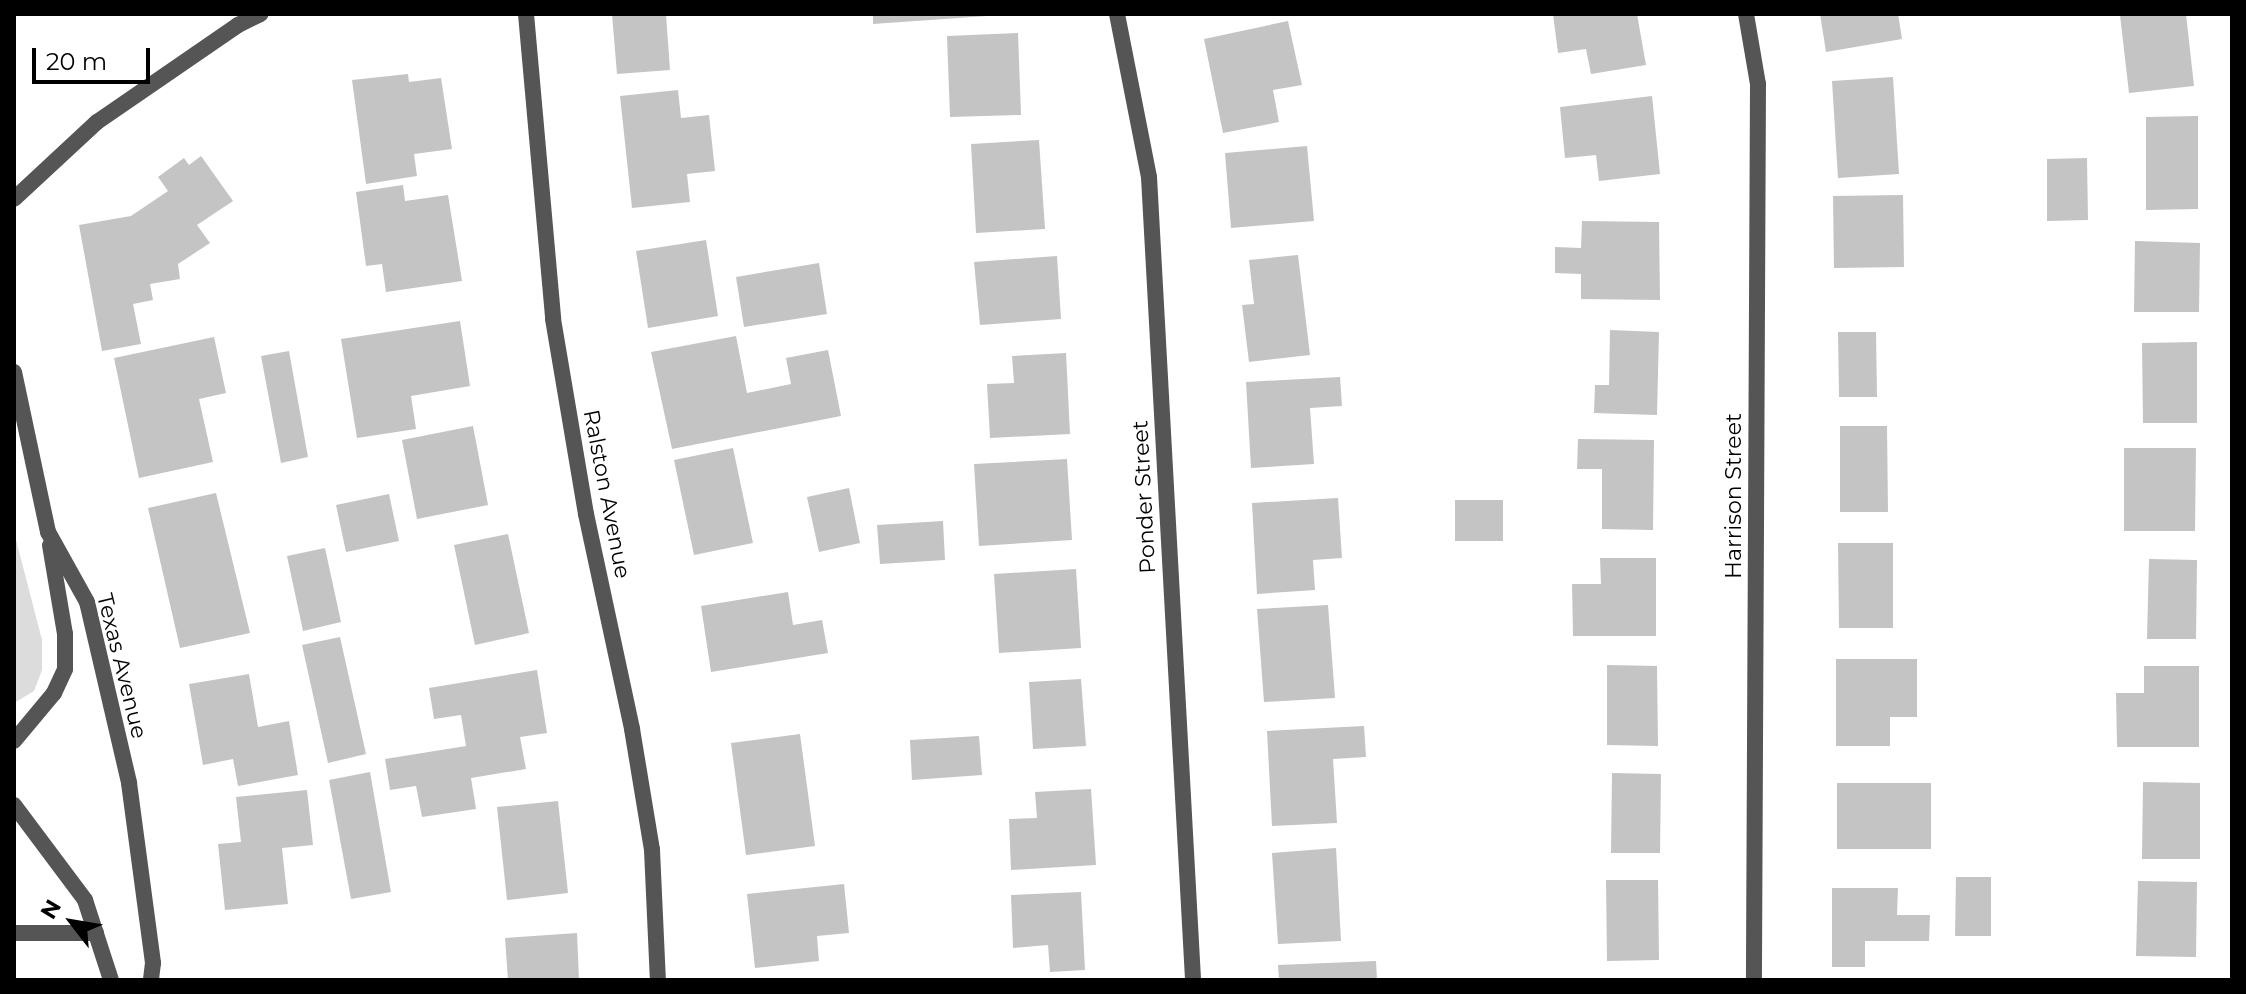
<!DOCTYPE html>
<style>
body{margin:0}
#map{position:relative;width:2246px;height:994px;overflow:hidden;background:#fff;font-family:Montserrat,sans-serif}
div>[style]{position:absolute}
.green>*{inset:0;background:#dcdcdc}
.building>*{inset:0;background:#c4c4c4}
.service>*{height:16px;margin:-8px;padding:0 8px;transform-origin:8px;border-radius:8px;background:#555}
.minor>*{height:16px;margin:-8px;padding:0 8px;transform-origin:8px;border-radius:8px;background:#555}
span{translate:-50% -50%;white-space:nowrap;text-align:center;line-height:1.15;-webkit-text-stroke:6px #fff;paint-order:stroke}
.street-label{font-size:22px;color:#000}
.frame{position:absolute;inset:0;border:16px solid #000;pointer-events:none}
.north{position:absolute;left:32px;top:882px;width:80px;height:80px;-webkit-text-stroke:6px #fff;paint-order:stroke;rotate:301deg;font-size:22px;font-weight:700;line-height:32px;text-align:center;color:#000}
.north::after{content:'';display:block;margin:auto;width:28px;height:36px;background:#000;clip-path:polygon(50% 0,100% 100%,50% 72%,0 100%)}
.scale{position:absolute;left:32px;top:48px;width:118px;height:36px;box-sizing:border-box;border:4px solid #000;border-top:0;padding-left:10px;font-size:24px;line-height:28px;white-space:nowrap;color:#000;-webkit-text-stroke:6px #fff;paint-order:stroke}
</style>
<div id="map">
<div class="green">
<div style="clip-path:polygon(14px 532px,42px 640px,42px 670px,34px 691px,14px 703px)"></div>
</div>
<div class="building">
<div style="clip-path:polygon(612px 14px,666px 14px,670px 70px,617px 74px)"></div>
<div style="clip-path:polygon(873px 14px,987px 14px,987px 16px,873px 24px)"></div>
<div style="clip-path:polygon(1553px 14px,1637px 14px,1646px 65px,1591px 74px,1586px 49px,1558px 53px)"></div>
<div style="clip-path:polygon(1820px 14px,1898px 14px,1902px 39px,1826px 52px)"></div>
<div style="clip-path:polygon(2186px 14px,2194px 86px,2129px 93px,2120px 15px)"></div>
<div style="clip-path:polygon(1288px 21px,1302px 85px,1273px 90px,1279px 122px,1223px 133px,1204px 39px)"></div>
<div style="clip-path:polygon(1018px 33px,1021px 115px,950px 117px,947px 36px)"></div>
<div style="clip-path:polygon(408px 74px,409px 82px,441px 78px,452px 149px,414px 154px,417px 176px,366px 184px,352px 80px)"></div>
<div style="clip-path:polygon(1893px 77px,1899px 174px,1838px 178px,1832px 81px)"></div>
<div style="clip-path:polygon(678px 90px,681px 118px,709px 115px,715px 171px,687px 174px,690px 202px,632px 208px,620px 96px)"></div>
<div style="clip-path:polygon(1652px 96px,1660px 174px,1599px 181px,1596px 155px,1565px 158px,1560px 107px)"></div>
<div style="clip-path:polygon(2198px 116px,2198px 209px,2146px 210px,2146px 117px)"></div>
<div style="clip-path:polygon(1039px 140px,1045px 229px,976px 233px,971px 144px)"></div>
<div style="clip-path:polygon(1307px 146px,1314px 221px,1231px 228px,1225px 153px)"></div>
<div style="clip-path:polygon(201px 156px,233px 201px,197px 225px,210px 243px,178px 264px,180px 279px,150px 284px,153px 300px,133px 304px,141px 344px,102px 351px,79px 225px,131px 216px,168px 191px,158px 177px,184px 158px,189px 165px)"></div>
<div style="clip-path:polygon(2087px 158px,2088px 220px,2047px 221px,2047px 159px)"></div>
<div style="clip-path:polygon(403px 185px,405px 201px,448px 195px,462px 281px,386px 292px,382px 264px,366px 266px,356px 192px)"></div>
<div style="clip-path:polygon(1903px 195px,1904px 267px,1834px 268px,1833px 196px)"></div>
<div style="clip-path:polygon(1582px 221px,1659px 222px,1660px 300px,1581px 299px,1581px 274px,1555px 273px,1555px 247px,1581px 248px)"></div>
<div style="clip-path:polygon(706px 240px,718px 316px,648px 328px,636px 251px)"></div>
<div style="clip-path:polygon(2135px 241px,2200px 243px,2199px 312px,2134px 312px)"></div>
<div style="clip-path:polygon(1298px 255px,1310px 355px,1249px 362px,1242px 305px,1254px 304px,1249px 260px)"></div>
<div style="clip-path:polygon(1057px 256px,1061px 319px,980px 325px,974px 262px)"></div>
<div style="clip-path:polygon(819px 263px,827px 314px,744px 327px,736px 277px)"></div>
<div style="clip-path:polygon(460px 321px,470px 386px,411px 396px,416px 429px,357px 438px,341px 339px)"></div>
<div style="clip-path:polygon(1610px 330px,1659px 332px,1657px 415px,1594px 413px,1595px 385px,1609px 385px)"></div>
<div style="clip-path:polygon(1838px 332px,1876px 332px,1877px 397px,1839px 397px)"></div>
<div style="clip-path:polygon(736px 336px,747px 393px,791px 384px,786px 358px,828px 350px,841px 416px,672px 449px,651px 352px)"></div>
<div style="clip-path:polygon(214px 337px,226px 393px,199px 399px,213px 462px,139px 478px,114px 358px)"></div>
<div style="clip-path:polygon(2197px 342px,2197px 423px,2143px 423px,2142px 343px)"></div>
<div style="clip-path:polygon(289px 351px,308px 457px,281px 463px,261px 356px)"></div>
<div style="clip-path:polygon(1066px 353px,1070px 434px,990px 438px,987px 384px,1014px 383px,1012px 356px)"></div>
<div style="clip-path:polygon(1340px 377px,1342px 406px,1310px 408px,1314px 464px,1251px 468px,1246px 382px)"></div>
<div style="clip-path:polygon(473px 426px,488px 505px,417px 519px,402px 440px)"></div>
<div style="clip-path:polygon(1840px 426px,1887px 426px,1888px 512px,1840px 512px)"></div>
<div style="clip-path:polygon(1578px 439px,1654px 440px,1653px 530px,1602px 529px,1602px 469px,1577px 469px)"></div>
<div style="clip-path:polygon(733px 448px,753px 543px,694px 555px,674px 460px)"></div>
<div style="clip-path:polygon(2124px 448px,2196px 448px,2195px 531px,2124px 531px)"></div>
<div style="clip-path:polygon(1067px 459px,1072px 540px,979px 546px,974px 464px)"></div>
<div style="clip-path:polygon(849px 488px,860px 543px,819px 552px,807px 497px)"></div>
<div style="clip-path:polygon(216px 493px,250px 633px,180px 648px,148px 508px)"></div>
<div style="clip-path:polygon(389px 494px,399px 541px,346px 552px,336px 505px)"></div>
<div style="clip-path:polygon(1338px 498px,1342px 558px,1313px 560px,1315px 590px,1257px 594px,1252px 503px)"></div>
<div style="clip-path:polygon(1455px 500px,1503px 500px,1503px 541px,1455px 541px)"></div>
<div style="clip-path:polygon(943px 521px,945px 560px,880px 564px,877px 525px)"></div>
<div style="clip-path:polygon(508px 534px,529px 633px,475px 645px,454px 545px)"></div>
<div style="clip-path:polygon(1838px 543px,1893px 543px,1893px 628px,1839px 628px)"></div>
<div style="clip-path:polygon(325px 548px,341px 622px,303px 631px,287px 556px)"></div>
<div style="clip-path:polygon(1600px 558px,1656px 558px,1656px 636px,1573px 636px,1572px 584px,1601px 584px)"></div>
<div style="clip-path:polygon(2149px 559px,2197px 560px,2196px 639px,2147px 639px)"></div>
<div style="clip-path:polygon(1076px 569px,1081px 648px,999px 653px,994px 574px)"></div>
<div style="clip-path:polygon(788px 592px,793px 625px,822px 620px,828px 653px,711px 672px,701px 606px)"></div>
<div style="clip-path:polygon(1328px 605px,1335px 698px,1264px 702px,1257px 609px)"></div>
<div style="clip-path:polygon(340px 637px,366px 754px,328px 763px,302px 645px)"></div>
<div style="clip-path:polygon(1836px 659px,1917px 659px,1917px 717px,1890px 717px,1890px 746px,1836px 746px)"></div>
<div style="clip-path:polygon(1607px 665px,1657px 666px,1658px 746px,1607px 745px)"></div>
<div style="clip-path:polygon(2144px 666px,2199px 666px,2199px 747px,2117px 747px,2116px 693px,2144px 693px)"></div>
<div style="clip-path:polygon(537px 670px,547px 733px,520px 737px,526px 769px,471px 778px,476px 809px,422px 817px,416px 786px,390px 790px,385px 759px,466px 746px,461px 715px,434px 719px,429px 688px)"></div>
<div style="clip-path:polygon(249px 674px,258px 727px,289px 721px,298px 775px,238px 786px,233px 759px,203px 765px,189px 684px)"></div>
<div style="clip-path:polygon(1081px 679px,1086px 746px,1033px 749px,1029px 682px)"></div>
<div style="clip-path:polygon(1364px 726px,1366px 757px,1333px 759px,1337px 823px,1272px 826px,1267px 731px)"></div>
<div style="clip-path:polygon(800px 734px,815px 846px,746px 855px,731px 743px)"></div>
<div style="clip-path:polygon(979px 736px,982px 775px,912px 780px,910px 740px)"></div>
<div style="clip-path:polygon(370px 772px,391px 892px,351px 899px,329px 780px)"></div>
<div style="clip-path:polygon(1612px 773px,1661px 774px,1660px 853px,1611px 853px)"></div>
<div style="clip-path:polygon(2143px 782px,2200px 783px,2200px 859px,2142px 859px)"></div>
<div style="clip-path:polygon(1837px 783px,1931px 783px,1931px 849px,1837px 849px)"></div>
<div style="clip-path:polygon(1091px 789px,1096px 865px,1011px 870px,1009px 819px,1037px 818px,1035px 792px)"></div>
<div style="clip-path:polygon(307px 790px,313px 845px,282px 848px,288px 904px,225px 910px,218px 844px,241px 842px,236px 797px)"></div>
<div style="clip-path:polygon(558px 801px,568px 893px,507px 900px,497px 807px)"></div>
<div style="clip-path:polygon(1336px 848px,1341px 941px,1278px 944px,1272px 853px)"></div>
<div style="clip-path:polygon(1956px 877px,1991px 877px,1991px 936px,1955px 936px)"></div>
<div style="clip-path:polygon(1606px 880px,1658px 880px,1659px 960px,1607px 961px)"></div>
<div style="clip-path:polygon(2138px 881px,2197px 882px,2196px 957px,2136px 956px)"></div>
<div style="clip-path:polygon(844px 884px,849px 933px,817px 936px,819px 961px,755px 968px,747px 894px)"></div>
<div style="clip-path:polygon(1832px 888px,1898px 888px,1897px 915px,1930px 915px,1929px 941px,1865px 941px,1865px 967px,1832px 967px)"></div>
<div style="clip-path:polygon(1081px 892px,1085px 970px,1050px 972px,1048px 945px,1013px 948px,1011px 895px)"></div>
<div style="clip-path:polygon(577px 933px,579px 980px,508px 980px,505px 938px)"></div>
<div style="clip-path:polygon(1376px 961px,1377px 980px,1279px 980px,1278px 965px)"></div>
</div>
<div class="service">
<div style="left:14px;top:933px;width:82px"></div>
</div>
<div class="minor">
<div style="left:526px;top:14px;width:306px;rotate:84.9deg"></div>
<div style="left:553px;top:319px;width:198px;rotate:80.4deg"></div>
<div style="left:586px;top:514px;width:220px;rotate:77.9deg"></div>
<div style="left:632px;top:729px;width:123px;rotate:80.6deg"></div>
<div style="left:652px;top:850px;width:130px;rotate:87.4deg"></div>
<div style="left:1117px;top:14px;width:166px;rotate:78.9deg"></div>
<div style="left:1149px;top:177px;width:804px;rotate:86.86deg"></div>
<div style="left:1746px;top:14px;width:71px;rotate:80.3deg"></div>
<div style="left:1758px;top:84px;width:896px;rotate:90.26deg"></div>
<div style="left:14px;top:199px;width:113px;rotate:-42.9deg"></div>
<div style="left:97px;top:122px;width:171px;rotate:-34.5deg"></div>
<div style="left:238px;top:25px;width:25px;rotate:-26deg"></div>
<div style="left:14px;top:372px;width:164px;rotate:78deg"></div>
<div style="left:48px;top:532px;width:80px;rotate:60.9deg"></div>
<div style="left:87px;top:602px;width:186px;rotate:76.9deg"></div>
<div style="left:129px;top:783px;width:182px;rotate:82.4deg"></div>
<div style="left:153px;top:963px;width:17px;rotate:97deg"></div>
<div style="left:14px;top:741px;width:62px;rotate:-50.2deg"></div>
<div style="left:54px;top:693px;width:26px;rotate:-65deg"></div>
<div style="left:65px;top:669px;width:35px;rotate:-90deg"></div>
<div style="left:65px;top:634px;width:90px;rotate:-99.6deg"></div>
<div style="left:14px;top:805px;width:119px;rotate:53.2deg"></div>
<div style="left:85px;top:900px;width:84px;rotate:72deg"></div>
</div>
<div class="street-label">
<span style="left:607px;top:494px;rotate:79deg">Ralston Avenue</span>
<span style="left:1734px;top:496px;rotate:-90deg">Harrison Street</span>
<span style="left:1144px;top:497px;rotate:-93deg">Ponder Street</span>
<span style="left:122px;top:666px;rotate:76deg">Texas Avenue</span>
</div>
<div class="frame"></div>
<div class="north">N</div>
<div class="scale">20 m</div>
</div>
